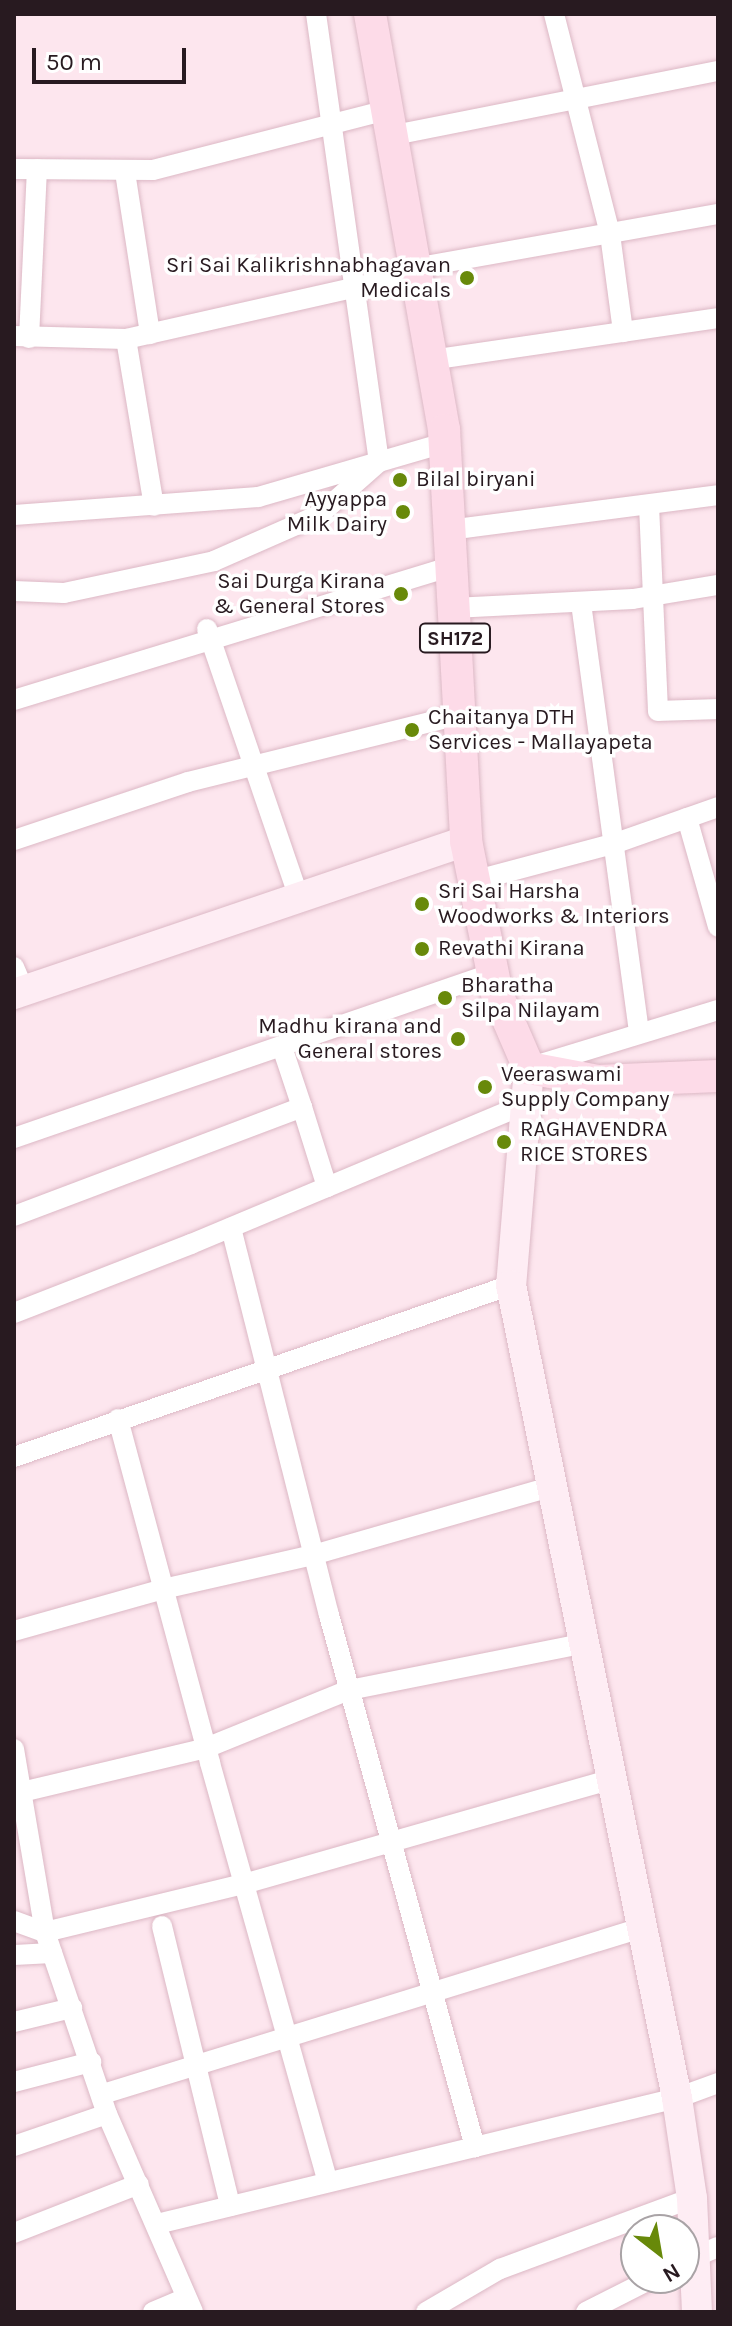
<!DOCTYPE html>
<style>
body{margin:0}
#map{position:relative;width:732px;height:2326px;overflow:hidden;background:#fde6ee;font-family:Karla,sans-serif}
div>[style]{position:absolute}
.roads{filter:drop-shadow(0 0 2px #dcb8c5) drop-shadow(0 0 2px #dcb8c5)}
.street>*{height:20px;margin:-10px;padding:0 10px;transform-origin:10px;border-radius:10px;background:#fff}
.secondary>*{height:30px;margin:-15px;padding:0 15px;transform-origin:15px;border-radius:15px;background:#feedf4}
.primary>*{height:32px;margin:-16px;padding:0 16px;transform-origin:16px;border-radius:16px;background:#fddbe8}
.dots>*{width:22px;height:22px;translate:-50% -50%;box-sizing:border-box;border:4px solid #fff;border-radius:50%}
span{translate:-50% -50%;white-space:nowrap;text-align:center;line-height:1.15;-webkit-text-stroke:7px #fff;paint-order:stroke}
.shield-label span{padding:2px 6px;background:#fff;border:2px solid;border-radius:6px;-webkit-text-stroke-width:0}
.shield-label{font-size:20px;color:#281a20;font-weight:700}
.poi-label{font-size:22px;color:#281a20}
.right{translate:-100% -50%;text-align:right}
.left{translate:0 -50%;text-align:left}
.frame{position:absolute;inset:0;border:16px solid #281a20;pointer-events:none}
.north{position:absolute;left:620px;top:2214px;width:80px;height:80px;box-sizing:border-box;background:#fff;border:2px solid #a9a3a6;border-radius:50%;rotate:149deg;font-size:22px;font-weight:700;line-height:32px;text-align:center;color:#281a20}
.north::after{content:'';display:block;margin:auto;width:28px;height:36px;background:#68890a;clip-path:polygon(50% 0,100% 100%,50% 72%,0 100%)}
.scale{position:absolute;left:32px;top:48px;width:154px;height:36px;box-sizing:border-box;border:4px solid #281a20;border-top:0;padding-left:10px;font-size:24px;line-height:28px;white-space:nowrap;color:#281a20;-webkit-text-stroke:6px #fff;paint-order:stroke}
</style>
<div id="map">
<div class="roads">
<div class="street">
<div style="left:554px;top:14px;width:227px;rotate:75.7deg"></div>
<div style="left:610px;top:234px;width:99px;rotate:82.4deg"></div>
<div style="left:389px;top:136px;width:335px;rotate:-11.2deg"></div>
<div style="left:14px;top:169px;width:139px;rotate:0.4deg"></div>
<div style="left:153px;top:170px;width:241px;rotate:-14.4deg"></div>
<div style="left:125px;top:172px;width:164px;rotate:81.2deg"></div>
<div style="left:414px;top:268px;width:309px;rotate:-10.1deg"></div>
<div style="left:14px;top:336px;width:112px;rotate:1.5deg"></div>
<div style="left:126px;top:339px;width:296px;rotate:-12.7deg"></div>
<div style="left:29px;top:338px;width:169px;rotate:-87.3deg"></div>
<div style="left:126px;top:339px;width:169px;rotate:80.5deg"></div>
<div style="left:431px;top:360px;width:290px;rotate:-8.3deg"></div>
<div style="left:649px;top:505px;width:206px;rotate:87.5deg"></div>
<div style="left:658px;top:711px;width:60px;rotate:-1.9deg"></div>
<div style="left:14px;top:515px;width:245px;rotate:-4.2deg"></div>
<div style="left:258px;top:497px;width:194px;rotate:-16.2deg"></div>
<div style="left:449px;top:530px;width:271px;rotate:-7.4deg"></div>
<div style="left:14px;top:591px;width:50px;rotate:2.3deg"></div>
<div style="left:64px;top:593px;width:153px;rotate:-12deg"></div>
<div style="left:214px;top:561px;width:115px;rotate:-23.7deg"></div>
<div style="left:319px;top:515px;width:80px;rotate:-41.5deg"></div>
<div style="left:379px;top:462px;width:452px;rotate:-98deg"></div>
<div style="left:581px;top:603px;width:434px;rotate:82.3deg"></div>
<div style="left:453px;top:608px;width:180px;rotate:-2.9deg"></div>
<div style="left:633px;top:599px;width:86px;rotate:-9.4deg"></div>
<div style="left:207px;top:629px;width:283px;rotate:71.1deg"></div>
<div style="left:14px;top:700px;width:457px;rotate:-17deg"></div>
<div style="left:687px;top:818px;width:113px;rotate:74.1deg"></div>
<div style="left:14px;top:840px;width:183px;rotate:-18.4deg"></div>
<div style="left:188px;top:782px;width:279px;rotate:-13.9deg"></div>
<div style="left:477px;top:880px;width:144px;rotate:-14.9deg"></div>
<div style="left:616px;top:843px;width:108px;rotate:-19.4deg"></div>
<div style="left:14px;top:967px;width:26px;rotate:67deg"></div>
<div style="left:282px;top:1047px;width:63px;rotate:71.6deg"></div>
<div style="left:538px;top:1065px;width:188px;rotate:-17deg"></div>
<div style="left:14px;top:1138px;width:507px;rotate:-19.01deg"></div>
<div style="left:14px;top:1216px;width:308px;rotate:-20.7deg"></div>
<div style="left:302px;top:1107px;width:84px;rotate:72.6deg"></div>
<div style="left:231px;top:1228px;width:399px;rotate:75.8deg"></div>
<div style="left:329px;top:1615px;width:552px;rotate:74.65deg"></div>
<div style="left:14px;top:1313px;width:190px;rotate:-21.3deg"></div>
<div style="left:191px;top:1244px;width:363px;rotate:-22.7deg"></div>
<div style="left:118px;top:1419px;width:356px;rotate:75deg"></div>
<div style="left:210px;top:1763px;width:435px;rotate:74.3deg"></div>
<div style="left:14px;top:1457px;width:526px;rotate:-19.09deg"></div>
<div style="left:14px;top:1631px;width:155px;rotate:-15.7deg"></div>
<div style="left:163px;top:1589px;width:154px;rotate:-12.8deg"></div>
<div style="left:313px;top:1555px;width:247px;rotate:-16deg"></div>
<div style="left:14px;top:1749px;width:186px;rotate:80.4deg"></div>
<div style="left:45px;top:1932px;width:192px;rotate:71.2deg"></div>
<div style="left:107px;top:2114px;width:216px;rotate:66.5deg"></div>
<div style="left:22px;top:1792px;width:189px;rotate:-13.4deg"></div>
<div style="left:206px;top:1748px;width:154px;rotate:-22.1deg"></div>
<div style="left:349px;top:1690px;width:237px;rotate:-11.2deg"></div>
<div style="left:14px;top:1921px;width:33px;rotate:20deg"></div>
<div style="left:45px;top:1932px;width:205px;rotate:-13.6deg"></div>
<div style="left:244px;top:1884px;width:380px;rotate:-15.9deg"></div>
<div style="left:162px;top:1926px;width:288px;rotate:76.3deg"></div>
<div style="left:14px;top:1955px;width:38px;rotate:-3deg"></div>
<div style="left:14px;top:2022px;width:60px;rotate:-13.6deg"></div>
<div style="left:14px;top:2082px;width:80px;rotate:-14.6deg"></div>
<div style="left:103px;top:2094px;width:566px;rotate:-17.15deg"></div>
<div style="left:14px;top:2146px;width:98px;rotate:-19deg"></div>
<div style="left:157px;top:2224px;width:535px;rotate:-13.62deg"></div>
<div style="left:677px;top:2098px;width:44px;rotate:-20.1deg"></div>
<div style="left:14px;top:2233px;width:134px;rotate:-21.4deg"></div>
<div style="left:684px;top:2262px;width:37px;rotate:-24deg"></div>
<div style="left:153px;top:2312px;width:36px;rotate:-23deg"></div>
<div style="left:426px;top:2312px;width:86px;rotate:-30.2deg"></div>
<div style="left:500px;top:2269px;width:205px;rotate:-20.3deg"></div>
<div style="left:586px;top:2312px;width:75px;rotate:-26.9deg"></div>
</div>
<div class="secondary">
<div style="left:14px;top:994px;width:477px;rotate:-18.7deg"></div>
<div style="left:529px;top:1068px;width:218px;rotate:94.7deg"></div>
<div style="left:511px;top:1285px;width:830px;rotate:78.46deg"></div>
<div style="left:677px;top:2098px;width:101px;rotate:81.5deg"></div>
<div style="left:692px;top:2198px;width:114px;rotate:87.5deg"></div>
</div>
<div class="primary">
<div style="left:370px;top:14px;width:423px;rotate:79.9deg"></div>
<div style="left:444px;top:430px;width:412px;rotate:86.9deg"></div>
<div style="left:466px;top:841px;width:156px;rotate:78.5deg"></div>
<div style="left:497px;top:994px;width:81px;rotate:66.6deg"></div>
<div style="left:529px;top:1068px;width:70px;rotate:10.7deg"></div>
<div style="left:598px;top:1081px;width:120px;rotate:-2.4deg"></div>
</div>
</div>
<div class="dots">
<div style="left:467px;top:278px;background:#68890a"></div>
<div style="left:400px;top:480px;background:#68890a"></div>
<div style="left:403px;top:512px;background:#68890a"></div>
<div style="left:401px;top:594px;background:#68890a"></div>
<div style="left:412px;top:730px;background:#68890a"></div>
<div style="left:422px;top:904px;background:#68890a"></div>
<div style="left:422px;top:949px;background:#68890a"></div>
<div style="left:445px;top:998px;background:#68890a"></div>
<div style="left:458px;top:1039px;background:#68890a"></div>
<div style="left:485px;top:1087px;background:#68890a"></div>
<div style="left:504px;top:1142px;background:#68890a"></div>
</div>
<div class="shield-label">
<span style="left:455px;top:638px">SH172</span>
</div>
<div class="poi-label">
<span class="right" style="left:451px;top:278px">Sri Sai Kalikrishnabhagavan<br>Medicals</span>
<span class="left" style="left:416px;top:480px">Bilal biryani</span>
<span class="right" style="left:387px;top:512px">Ayyappa<br>Milk Dairy</span>
<span class="right" style="left:385px;top:594px">Sai Durga Kirana<br>&amp; General Stores</span>
<span class="left" style="left:428px;top:730px">Chaitanya DTH<br>Services - Mallayapeta</span>
<span class="left" style="left:438px;top:904px">Sri Sai Harsha<br>Woodworks &amp; Interiors</span>
<span class="left" style="left:438px;top:949px">Revathi Kirana</span>
<span class="left" style="left:461px;top:998px">Bharatha<br>Silpa Nilayam</span>
<span class="right" style="left:442px;top:1039px">Madhu kirana and<br>General stores</span>
<span class="left" style="left:501px;top:1087px">Veeraswami<br>Supply Company</span>
<span class="left" style="left:520px;top:1142px">RAGHAVENDRA<br>RICE STORES</span>
</div>
<div class="frame"></div>
<div class="north">N</div>
<div class="scale">50 m</div>
</div>
